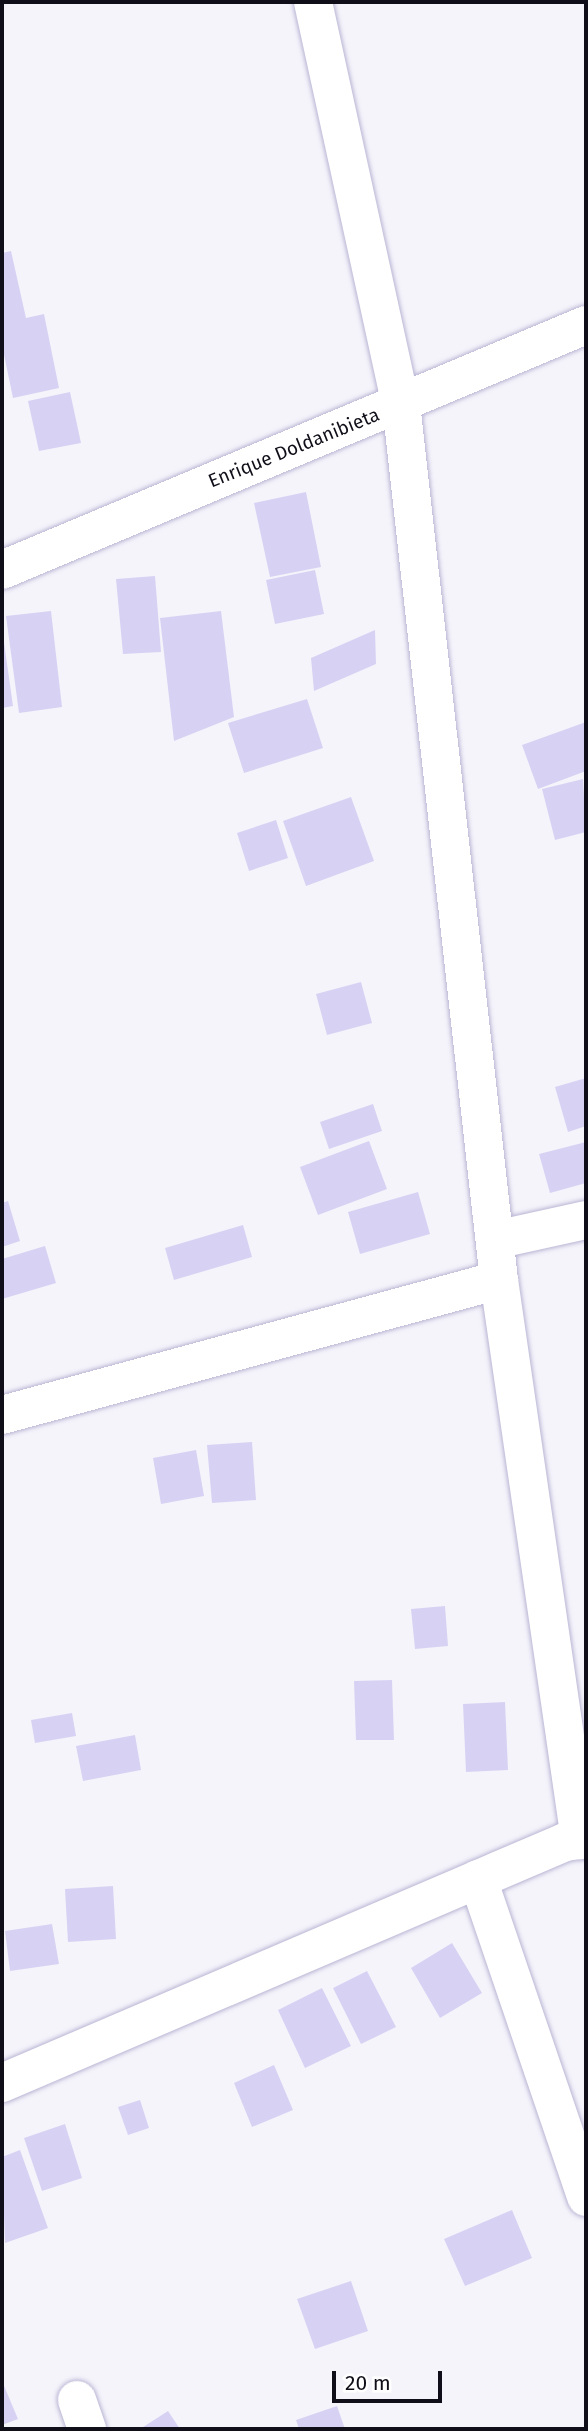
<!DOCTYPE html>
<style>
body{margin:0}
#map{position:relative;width:588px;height:2431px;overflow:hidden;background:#f5f4fb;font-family:"Fira Sans",sans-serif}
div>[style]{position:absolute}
.building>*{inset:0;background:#d7d2f3}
.roads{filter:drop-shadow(0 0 2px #b9b5d4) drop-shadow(0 0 2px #b9b5d4)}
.street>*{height:38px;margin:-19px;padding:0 19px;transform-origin:19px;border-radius:19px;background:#fff}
span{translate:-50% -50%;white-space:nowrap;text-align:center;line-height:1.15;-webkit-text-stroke:7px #fff;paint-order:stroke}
.street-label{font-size:19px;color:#100f19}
.frame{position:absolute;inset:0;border:4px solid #100f19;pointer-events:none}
.scale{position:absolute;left:332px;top:2371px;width:110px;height:32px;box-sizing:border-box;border:4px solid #100f19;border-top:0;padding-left:9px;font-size:21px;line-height:24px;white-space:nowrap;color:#100f19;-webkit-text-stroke:5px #fff;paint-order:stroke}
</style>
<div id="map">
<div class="building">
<div style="clip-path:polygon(11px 251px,26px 318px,44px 314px,59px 388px,13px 398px,2px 345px,2px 253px)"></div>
<div style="clip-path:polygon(70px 392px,81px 443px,39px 451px,28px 401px)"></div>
<div style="clip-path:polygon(306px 492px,321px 567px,270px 577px,254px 503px)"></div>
<div style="clip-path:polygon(315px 570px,324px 614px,275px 624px,266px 580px)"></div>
<div style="clip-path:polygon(155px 576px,161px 652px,123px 654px,116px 579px)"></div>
<div style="clip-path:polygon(51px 611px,62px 707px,19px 713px,6px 616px)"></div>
<div style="clip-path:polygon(221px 611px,234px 717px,174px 741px,160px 618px)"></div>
<div style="clip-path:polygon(2px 628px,13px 706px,2px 708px)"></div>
<div style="clip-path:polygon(375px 630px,376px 664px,314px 691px,311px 658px)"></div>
<div style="clip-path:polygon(307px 699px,323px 748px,244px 773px,228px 723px)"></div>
<div style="clip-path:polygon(586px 722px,586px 771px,538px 789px,522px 745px)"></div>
<div style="clip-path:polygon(583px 779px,586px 832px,555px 840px,542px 789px)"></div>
<div style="clip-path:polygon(351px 797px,374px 861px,306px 886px,283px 821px)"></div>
<div style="clip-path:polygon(276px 820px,288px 858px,249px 871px,237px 833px)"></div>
<div style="clip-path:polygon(361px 982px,372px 1023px,327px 1035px,316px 994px)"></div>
<div style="clip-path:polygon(586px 1078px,586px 1126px,568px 1132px,555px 1087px)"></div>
<div style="clip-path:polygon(373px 1104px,382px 1131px,329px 1149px,320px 1122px)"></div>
<div style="clip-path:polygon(369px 1141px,387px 1189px,318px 1215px,300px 1167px)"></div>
<div style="clip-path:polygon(586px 1142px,586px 1183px,550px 1193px,539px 1154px)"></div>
<div style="clip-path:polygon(418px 1192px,430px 1234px,360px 1254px,348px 1212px)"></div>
<div style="clip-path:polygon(8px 1201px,20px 1241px,2px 1247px,2px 1203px)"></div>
<div style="clip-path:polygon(243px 1225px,252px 1257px,174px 1280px,165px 1248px)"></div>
<div style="clip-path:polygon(45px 1246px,56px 1283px,2px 1299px,2px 1259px)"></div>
<div style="clip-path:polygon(252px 1442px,256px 1500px,212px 1503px,207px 1445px)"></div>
<div style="clip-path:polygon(196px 1450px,204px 1496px,161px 1504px,153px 1458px)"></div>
<div style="clip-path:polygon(445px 1606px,448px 1646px,415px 1649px,411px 1609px)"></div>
<div style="clip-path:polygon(392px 1680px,394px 1740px,356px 1740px,354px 1681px)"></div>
<div style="clip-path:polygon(505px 1702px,508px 1770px,466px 1772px,463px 1704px)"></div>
<div style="clip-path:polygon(72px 1713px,76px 1736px,35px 1743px,31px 1720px)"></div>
<div style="clip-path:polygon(135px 1735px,141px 1770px,83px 1781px,76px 1746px)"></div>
<div style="clip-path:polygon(113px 1886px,116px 1939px,68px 1942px,65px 1889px)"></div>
<div style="clip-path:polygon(52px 1924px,59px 1964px,10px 1971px,5px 1931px)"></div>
<div style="clip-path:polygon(452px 1943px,482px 1993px,440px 2018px,411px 1968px)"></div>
<div style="clip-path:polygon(367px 1971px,396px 2027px,361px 2044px,333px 1988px)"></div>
<div style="clip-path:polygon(322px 1988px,351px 2046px,305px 2068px,278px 2010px)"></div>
<div style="clip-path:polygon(274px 2065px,293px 2110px,252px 2127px,234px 2083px)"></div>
<div style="clip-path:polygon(140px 2100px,149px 2128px,128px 2135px,118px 2107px)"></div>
<div style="clip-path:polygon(65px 2124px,82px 2178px,42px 2191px,24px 2138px)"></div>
<div style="clip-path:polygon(20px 2150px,48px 2228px,5px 2243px,2px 2157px)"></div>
<div style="clip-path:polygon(512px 2210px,532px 2258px,465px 2286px,444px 2239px)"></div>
<div style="clip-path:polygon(351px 2281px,368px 2331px,315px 2349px,297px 2299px)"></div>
<div style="clip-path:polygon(2px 2381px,18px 2419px,2px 2425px)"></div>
<div style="clip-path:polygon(337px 2406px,345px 2429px,299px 2429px,296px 2420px)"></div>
<div style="clip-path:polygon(168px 2411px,180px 2429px,140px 2429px)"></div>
</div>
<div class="roads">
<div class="street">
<div style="left:313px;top:2px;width:412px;rotate:77.7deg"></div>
<div style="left:401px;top:404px;width:881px;rotate:83.62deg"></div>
<div style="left:499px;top:1280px;width:566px;rotate:81.77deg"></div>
<div style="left:2px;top:570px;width:633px;rotate:-22.76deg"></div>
<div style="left:495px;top:1240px;width:93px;rotate:-12.4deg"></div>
<div style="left:2px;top:1415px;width:515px;rotate:-15.2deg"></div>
<div style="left:478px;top:1879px;width:336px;rotate:71.2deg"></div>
<div style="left:2px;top:2083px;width:612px;rotate:-23.17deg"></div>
<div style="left:565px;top:1842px;width:21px;rotate:-8deg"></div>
<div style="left:77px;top:2400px;width:31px;rotate:71deg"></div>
</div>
</div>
<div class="street-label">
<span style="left:294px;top:448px;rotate:-22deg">Enrique Doldanibieta</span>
</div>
<div class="frame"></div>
<div class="scale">20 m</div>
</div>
